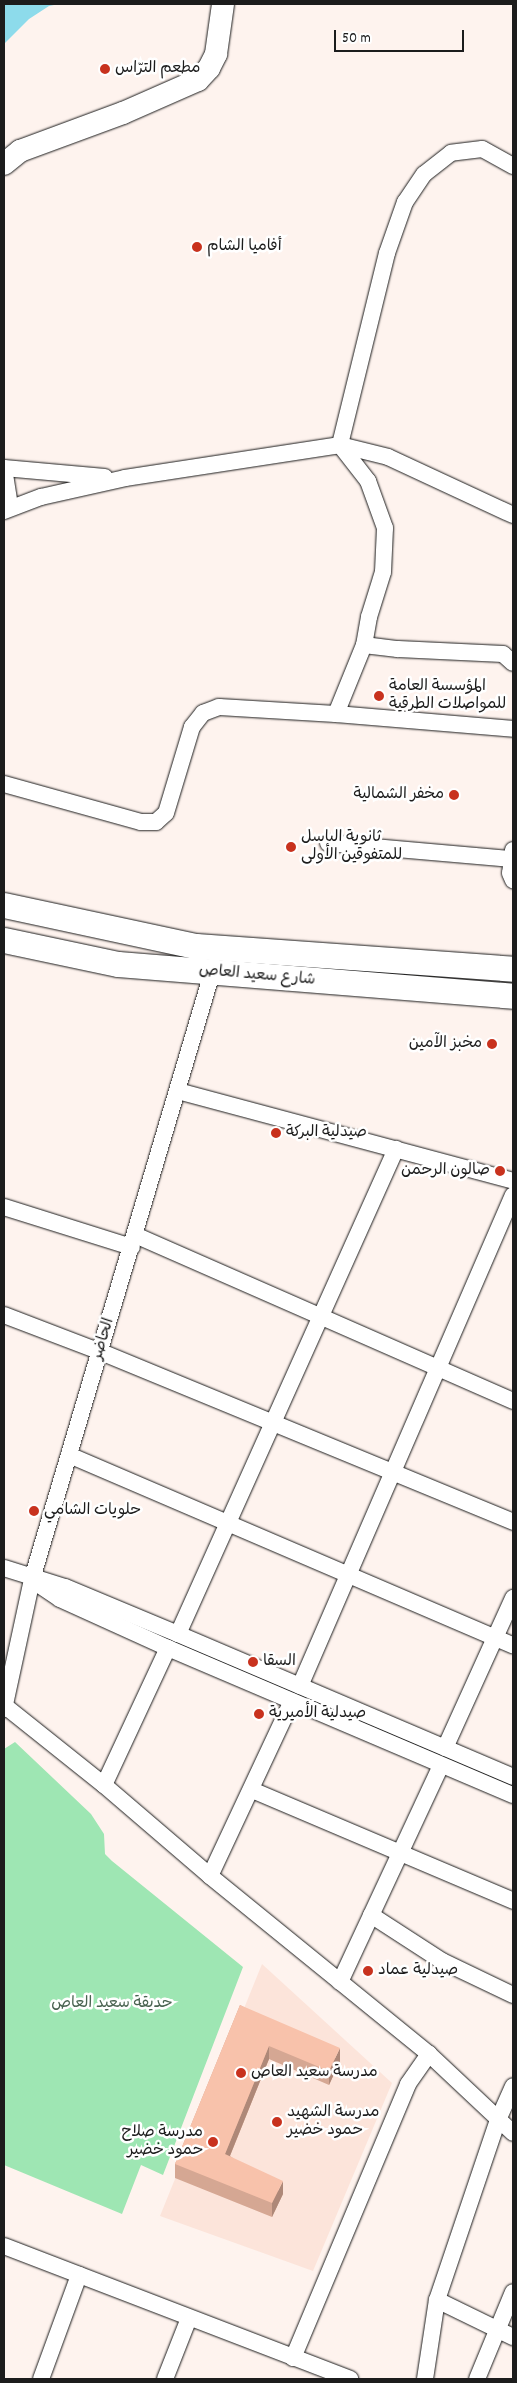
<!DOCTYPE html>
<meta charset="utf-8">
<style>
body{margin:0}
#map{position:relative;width:517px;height:2383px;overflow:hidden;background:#fef3ee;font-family:Dekko,"Playpen Sans Arabic",sans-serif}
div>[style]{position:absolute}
.built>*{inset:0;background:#fce4da}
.green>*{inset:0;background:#9ee6b3}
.water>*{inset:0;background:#8ddbeb}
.roads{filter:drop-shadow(0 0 1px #1c1c1c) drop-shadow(0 0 1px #1c1c1c)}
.street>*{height:16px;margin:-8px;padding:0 8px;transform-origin:8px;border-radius:8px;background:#fff}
.secondary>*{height:22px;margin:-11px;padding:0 11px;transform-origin:11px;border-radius:11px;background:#fff}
.primary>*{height:25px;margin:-12.5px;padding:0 12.5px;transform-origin:12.5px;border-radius:12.5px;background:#fff}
.wall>*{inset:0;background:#d5a793}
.shaded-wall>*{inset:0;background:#ae8878}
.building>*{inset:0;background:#f8c2ab}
.dots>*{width:14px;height:14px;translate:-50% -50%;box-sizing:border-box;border:2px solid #fff;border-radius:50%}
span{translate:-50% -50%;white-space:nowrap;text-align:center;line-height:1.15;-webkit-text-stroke:5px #fff;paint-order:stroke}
.poi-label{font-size:16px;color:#1c1c1c}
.left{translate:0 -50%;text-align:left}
.right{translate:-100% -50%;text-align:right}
.street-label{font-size:16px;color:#1c1c1c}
.park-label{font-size:16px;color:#4a6351}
.frame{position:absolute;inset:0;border:5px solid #1c1c1c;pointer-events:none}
.scale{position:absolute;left:334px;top:30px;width:130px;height:22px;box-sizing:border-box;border:2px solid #1c1c1c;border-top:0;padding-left:6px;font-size:15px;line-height:18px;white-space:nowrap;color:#1c1c1c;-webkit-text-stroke:4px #fff;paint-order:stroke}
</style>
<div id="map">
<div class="built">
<div style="clip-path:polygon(262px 1964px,392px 2083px,313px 2271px,160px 2216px)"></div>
</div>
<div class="green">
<div style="clip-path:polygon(15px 1742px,91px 1814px,104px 1834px,105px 1854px,112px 1861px,243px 1967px,163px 2175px,141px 2165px,122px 2214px,4px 2165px,4px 1749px)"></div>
</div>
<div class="water">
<div style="clip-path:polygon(4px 4px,59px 4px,49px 6px,29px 19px,4px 44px)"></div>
</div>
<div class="roads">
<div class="street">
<div style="left:513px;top:166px;width:35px;rotate:-151deg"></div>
<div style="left:482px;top:149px;width:31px;rotate:173deg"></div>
<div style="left:451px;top:153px;width:34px;rotate:142deg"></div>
<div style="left:424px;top:174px;width:34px;rotate:124deg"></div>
<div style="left:405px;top:202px;width:54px;rotate:109.4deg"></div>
<div style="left:387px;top:253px;width:198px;rotate:103.8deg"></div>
<div style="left:340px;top:445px;width:46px;rotate:52.1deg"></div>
<div style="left:368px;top:481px;width:50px;rotate:70.1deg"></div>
<div style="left:385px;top:528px;width:44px;rotate:92.6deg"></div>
<div style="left:383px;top:572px;width:47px;rotate:107.3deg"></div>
<div style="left:369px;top:617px;width:28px;rotate:100deg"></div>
<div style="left:364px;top:645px;width:34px;rotate:7deg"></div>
<div style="left:398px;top:649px;width:105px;rotate:2.7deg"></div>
<div style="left:503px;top:654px;width:13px;rotate:42deg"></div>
<div style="left:4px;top:468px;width:101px;rotate:5.1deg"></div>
<div style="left:4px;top:468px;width:39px;rotate:81deg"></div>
<div style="left:4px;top:511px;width:40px;rotate:-21deg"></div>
<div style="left:41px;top:497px;width:86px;rotate:-12.7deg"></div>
<div style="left:125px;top:478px;width:218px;rotate:-8.7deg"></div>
<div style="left:340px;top:445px;width:49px;rotate:14deg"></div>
<div style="left:388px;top:457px;width:138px;rotate:24.9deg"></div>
<div style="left:364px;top:645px;width:74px;rotate:112.1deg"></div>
<div style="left:336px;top:714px;width:178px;rotate:4.8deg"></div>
<div style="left:4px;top:784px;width:142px;rotate:15.5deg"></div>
<div style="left:141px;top:822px;width:15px"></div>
<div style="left:156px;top:822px;width:13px;rotate:-42deg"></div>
<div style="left:166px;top:813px;width:90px;rotate:-73.2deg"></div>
<div style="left:192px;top:727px;width:18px;rotate:-52deg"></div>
<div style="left:203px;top:713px;width:17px;rotate:-21deg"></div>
<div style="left:219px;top:707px;width:117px;rotate:3.4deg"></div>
<div style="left:328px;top:843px;width:185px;rotate:5deg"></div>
<div style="left:513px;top:850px;width:23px;rotate:97deg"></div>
<div style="left:510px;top:873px;width:8px;rotate:67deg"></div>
<div style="left:178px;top:1091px;width:347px;rotate:15deg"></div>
<div style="left:4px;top:1207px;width:134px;rotate:17.4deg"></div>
<div style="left:135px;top:1235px;width:413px;rotate:23.7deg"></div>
<div style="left:4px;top:1315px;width:104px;rotate:20.9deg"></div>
<div style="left:101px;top:1352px;width:446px;rotate:22.4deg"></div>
<div style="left:69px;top:1455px;width:483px;rotate:23.2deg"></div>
<div style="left:4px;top:1568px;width:64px;rotate:17.3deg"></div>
<div style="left:65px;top:1587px;width:122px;rotate:22.6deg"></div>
<div style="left:178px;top:1634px;width:364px;rotate:23.1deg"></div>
<div style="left:35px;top:1582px;width:30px;rotate:34deg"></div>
<div style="left:60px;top:1599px;width:119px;rotate:24.4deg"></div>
<div style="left:168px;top:1648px;width:375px;rotate:23.1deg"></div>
<div style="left:178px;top:1634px;width:532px;rotate:-65.8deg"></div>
<div style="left:300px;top:1686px;width:535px;rotate:-66.55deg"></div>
<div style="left:5px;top:1706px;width:127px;rotate:38.6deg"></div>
<div style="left:104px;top:1785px;width:140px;rotate:40.6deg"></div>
<div style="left:210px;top:1876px;width:282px;rotate:39.1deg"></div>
<div style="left:429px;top:2054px;width:115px;rotate:43.2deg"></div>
<div style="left:4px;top:1709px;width:133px;rotate:-77.8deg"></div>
<div style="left:32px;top:1579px;width:632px;rotate:-73.46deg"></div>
<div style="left:445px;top:1748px;width:165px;rotate:-65.6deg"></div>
<div style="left:104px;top:1785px;width:151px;rotate:-65deg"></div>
<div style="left:252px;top:1790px;width:284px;rotate:23deg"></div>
<div style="left:210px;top:1876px;width:193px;rotate:-64.9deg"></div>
<div style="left:371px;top:1915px;width:85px;rotate:32.9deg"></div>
<div style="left:442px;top:1961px;width:79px;rotate:25.6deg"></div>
<div style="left:340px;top:1982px;width:239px;rotate:-65deg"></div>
<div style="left:4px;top:2246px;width:371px;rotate:21deg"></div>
<div style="left:437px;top:2300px;width:85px;rotate:26deg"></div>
<div style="left:293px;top:2358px;width:297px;rotate:-67.2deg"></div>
<div style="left:408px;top:2084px;width:37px;rotate:-55deg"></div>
<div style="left:41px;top:2379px;width:111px;rotate:-69.9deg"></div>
<div style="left:165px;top:2379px;width:66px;rotate:-68.5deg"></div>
<div style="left:425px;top:2379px;width:80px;rotate:-81.4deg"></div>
<div style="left:437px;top:2300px;width:190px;rotate:-71.3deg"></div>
<div style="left:498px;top:2120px;width:37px;rotate:-66deg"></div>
<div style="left:477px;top:2379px;width:94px;rotate:-67.5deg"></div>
</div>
<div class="secondary">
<div style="left:4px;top:164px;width:21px;rotate:-39deg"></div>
<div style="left:20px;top:151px;width:110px;rotate:-20.3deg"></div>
<div style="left:123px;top:113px;width:82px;rotate:-23.7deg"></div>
<div style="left:198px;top:80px;width:16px;rotate:-47deg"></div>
<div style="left:209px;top:68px;width:16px;rotate:-63deg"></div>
<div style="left:216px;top:54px;width:50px;rotate:-82deg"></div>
</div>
<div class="primary">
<div style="left:4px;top:905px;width:196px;rotate:12.1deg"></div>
<div style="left:196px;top:946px;width:318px;rotate:4.1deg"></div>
<div style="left:4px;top:940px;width:116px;rotate:11.9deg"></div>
<div style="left:118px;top:964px;width:396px;rotate:4.6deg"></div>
</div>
</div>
<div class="wall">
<div style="clip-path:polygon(240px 2005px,340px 2061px,329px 2085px,269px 2059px,230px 2156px,283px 2194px,272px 2217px,175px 2178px,175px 2164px)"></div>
</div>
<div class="shaded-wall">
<div style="clip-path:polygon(269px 2046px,269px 2059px,225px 2168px,225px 2154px)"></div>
<div style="clip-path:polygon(340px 2048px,340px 2061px,329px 2085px,329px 2071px)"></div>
<div style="clip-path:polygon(283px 2181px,283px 2194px,272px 2217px,272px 2203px)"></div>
</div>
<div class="building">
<div style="clip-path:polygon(240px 2005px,340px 2048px,329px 2071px,269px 2046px,225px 2154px,283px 2181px,272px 2203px,175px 2164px)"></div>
</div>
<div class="dots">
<div style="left:105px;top:69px;background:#c8321e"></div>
<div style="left:197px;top:247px;background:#c8321e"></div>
<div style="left:379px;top:696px;background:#c8321e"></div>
<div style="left:454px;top:795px;background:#c8321e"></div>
<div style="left:291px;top:847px;background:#c8321e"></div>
<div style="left:492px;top:1044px;background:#c8321e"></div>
<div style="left:276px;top:1133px;background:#c8321e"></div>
<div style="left:500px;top:1171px;background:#c8321e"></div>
<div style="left:34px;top:1511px;background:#c8321e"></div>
<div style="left:253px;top:1662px;background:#c8321e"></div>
<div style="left:259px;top:1714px;background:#c8321e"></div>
<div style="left:368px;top:1971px;background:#c8321e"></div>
<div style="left:241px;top:2073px;background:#c8321e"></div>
<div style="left:277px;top:2122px;background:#c8321e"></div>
<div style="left:213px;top:2142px;background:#c8321e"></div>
</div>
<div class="poi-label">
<span class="left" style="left:115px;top:69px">مطعم الترّاس</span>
<span class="left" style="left:207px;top:247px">أفاميا الشام</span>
<span class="left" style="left:389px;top:696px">المؤسسة العامة<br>للمواصلات الطرقية</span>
<span class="right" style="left:444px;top:795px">مخفر الشمالية</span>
<span class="left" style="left:301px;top:847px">ثانوية الباسل<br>للمتفوقين الأولى</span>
<span class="right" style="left:482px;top:1044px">مخبز الآمين</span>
<span class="left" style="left:286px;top:1133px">صيدلية البركة</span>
<span class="right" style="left:490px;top:1171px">صالون الرحمن</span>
<span class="left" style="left:44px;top:1511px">حلويات الشامي</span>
<span class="left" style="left:263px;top:1662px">السقا</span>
<span class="left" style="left:269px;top:1714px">صيدلية الأميرية</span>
<span class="left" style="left:378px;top:1971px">صيدلية عماد</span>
<span class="left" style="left:251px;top:2073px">مدرسة سعيد العاص</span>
<span class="left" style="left:287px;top:2122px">مدرسة الشهيد<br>حمود خضير</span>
<span class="right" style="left:203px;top:2142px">مدرسة صلاح<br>حمود خضير</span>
</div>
<div class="street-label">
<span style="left:257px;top:976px;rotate:5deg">شارع سعيد العاص</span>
<span style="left:104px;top:1339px;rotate:-73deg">الحاضر</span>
</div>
<div class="park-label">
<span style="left:112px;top:2004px">حديقة سعيد العاص</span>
</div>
<div class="frame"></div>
<div class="scale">50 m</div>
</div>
